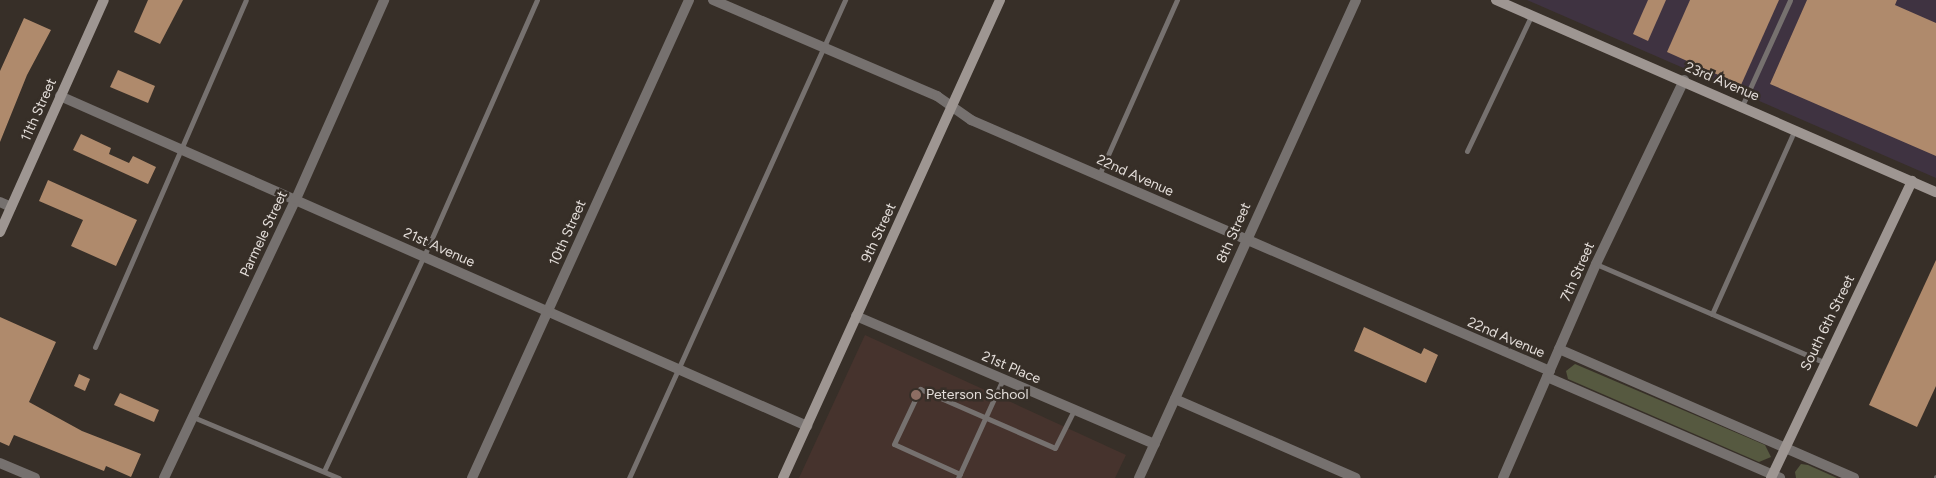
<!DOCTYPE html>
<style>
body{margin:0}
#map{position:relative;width:1936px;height:478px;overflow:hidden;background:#372f28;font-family:Figtree,sans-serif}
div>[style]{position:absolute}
.industrial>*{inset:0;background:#3f3341}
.education>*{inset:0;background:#46332d}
.green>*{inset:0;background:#565940}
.building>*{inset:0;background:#af8a6c}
.lane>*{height:5px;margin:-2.5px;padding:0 2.5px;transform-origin:2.5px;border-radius:2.5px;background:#76716f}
.street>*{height:10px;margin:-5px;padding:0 5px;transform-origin:5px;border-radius:5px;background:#76716f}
.secondary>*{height:10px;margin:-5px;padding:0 5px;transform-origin:5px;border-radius:5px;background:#9e9692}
.dots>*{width:14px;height:14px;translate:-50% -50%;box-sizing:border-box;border:2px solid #372f28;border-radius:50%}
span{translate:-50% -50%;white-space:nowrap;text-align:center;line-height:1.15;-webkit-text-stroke:5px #372f28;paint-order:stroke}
.street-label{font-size:14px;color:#e4deda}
.poi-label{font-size:14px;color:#e4deda}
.left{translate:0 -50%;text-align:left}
</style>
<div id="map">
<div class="industrial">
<div style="clip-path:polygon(1527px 0,1936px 0,1936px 178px)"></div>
</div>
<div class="education">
<div style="clip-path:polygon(865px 335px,1126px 455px,1115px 478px,799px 478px)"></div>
</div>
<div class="green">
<div style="clip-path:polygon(1575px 364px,1765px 445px,1771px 457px,1759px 462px,1568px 379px,1566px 371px)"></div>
<div style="clip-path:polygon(1801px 464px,1808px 465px,1837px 478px,1796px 478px,1795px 472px)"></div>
</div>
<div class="building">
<div style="clip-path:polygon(148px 0,183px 0,160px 44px,134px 32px)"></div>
<div style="clip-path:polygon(1648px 0,1666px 0,1648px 41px,1633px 34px)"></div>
<div style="clip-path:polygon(1690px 0,1779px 0,1741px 85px,1667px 52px)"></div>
<div style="clip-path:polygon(1807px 0,1897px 0,1895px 5px,1936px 23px,1936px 156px,1770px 84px)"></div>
<div style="clip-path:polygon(24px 18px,51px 30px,27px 75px,0 142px,0 71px)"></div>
<div style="clip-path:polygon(118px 70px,155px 86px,148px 103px,110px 87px)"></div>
<div style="clip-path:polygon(81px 134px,111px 148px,109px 154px,129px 163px,133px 156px,156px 167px,148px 184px,73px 150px)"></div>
<div style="clip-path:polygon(48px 180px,137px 220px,116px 266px,71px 246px,83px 220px,39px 201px)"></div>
<div style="clip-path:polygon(1936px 260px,1936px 386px,1917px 427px,1869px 405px)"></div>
<div style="clip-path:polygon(0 317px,56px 342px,29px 402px,82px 431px,141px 454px,131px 477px,106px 466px,104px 471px,14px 435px,9px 446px,0 442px)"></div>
<div style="clip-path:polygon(1364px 327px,1421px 354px,1424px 348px,1438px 355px,1426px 383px,1354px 351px)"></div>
<div style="clip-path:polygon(79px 374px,90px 379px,85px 391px,74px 386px)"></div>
<div style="clip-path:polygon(120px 393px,159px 410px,154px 422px,114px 405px)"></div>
</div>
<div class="lane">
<div style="left:1742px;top:106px;width:116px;rotate:-65.6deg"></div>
<div style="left:1467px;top:151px;width:149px;rotate:-64.6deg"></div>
<div style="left:1099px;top:175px;width:192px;rotate:-66deg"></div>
<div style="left:1596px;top:264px;width:248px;rotate:23.3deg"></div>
<div style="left:1712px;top:314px;width:203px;rotate:-65.8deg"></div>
<div style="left:95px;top:347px;width:378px;rotate:-66.5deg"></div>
<div style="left:193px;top:417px;width:158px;rotate:22.7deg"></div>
<div style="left:324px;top:471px;width:237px;rotate:-65.1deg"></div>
<div style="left:424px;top:256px;width:280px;rotate:-66.2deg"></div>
<div style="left:960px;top:474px;width:72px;rotate:-155.6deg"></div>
<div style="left:894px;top:444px;width:61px;rotate:-64.7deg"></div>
<div style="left:920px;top:389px;width:147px;rotate:23.6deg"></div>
<div style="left:1055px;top:448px;width:42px;rotate:-63.4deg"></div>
<div style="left:629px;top:478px;width:525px;rotate:-65.68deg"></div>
<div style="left:958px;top:478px;width:109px;rotate:-65.6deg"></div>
<div style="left:1936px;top:478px;width:1px;rotate:-90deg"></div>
</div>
<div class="street">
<div style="left:713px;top:0;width:244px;rotate:23.2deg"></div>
<div style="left:937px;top:96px;width:42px;rotate:35.2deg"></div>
<div style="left:971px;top:120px;width:631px;rotate:23.44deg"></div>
<div style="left:60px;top:96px;width:817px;rotate:23.83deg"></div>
<div style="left:0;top:202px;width:12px;rotate:24deg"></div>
<div style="left:856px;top:316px;width:325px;rotate:23.2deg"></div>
<div style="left:1559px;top:349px;width:322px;rotate:23.6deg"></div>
<div style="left:1547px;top:377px;width:254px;rotate:23.4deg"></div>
<div style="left:1175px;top:399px;width:197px;rotate:23.6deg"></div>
<div style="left:0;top:463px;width:38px;rotate:23deg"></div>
<div style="left:164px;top:478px;width:309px;rotate:-64.7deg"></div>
<div style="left:296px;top:199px;width:218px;rotate:-66.1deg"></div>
<div style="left:472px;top:478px;width:525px;rotate:-65.58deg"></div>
<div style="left:1139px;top:478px;width:525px;rotate:-65.58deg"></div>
<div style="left:1503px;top:478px;width:233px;rotate:-66.5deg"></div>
<div style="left:1596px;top:264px;width:204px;rotate:-64.4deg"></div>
</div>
<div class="secondary">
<div style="left:1496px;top:0;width:480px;rotate:23.6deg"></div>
<div style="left:0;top:232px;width:254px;rotate:-65.9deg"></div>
<div style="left:783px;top:478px;width:525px;rotate:-65.58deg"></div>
<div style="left:1771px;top:478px;width:329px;rotate:-64.6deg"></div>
</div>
<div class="dots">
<div style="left:916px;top:395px;background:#8d6e63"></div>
</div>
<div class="street-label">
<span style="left:1722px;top:82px;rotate:23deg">23rd Avenue</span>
<span style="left:39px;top:110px;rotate:-66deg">11th Street</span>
<span style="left:1135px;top:176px;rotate:24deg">22nd Avenue</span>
<span style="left:568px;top:233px;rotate:-66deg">10th Street</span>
<span style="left:879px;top:233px;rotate:-65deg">9th Street</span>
<span style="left:1234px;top:233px;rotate:-66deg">8th Street</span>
<span style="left:264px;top:234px;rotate:-65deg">Parmele Street</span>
<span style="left:439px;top:248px;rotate:24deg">21st Avenue</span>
<span style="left:1578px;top:272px;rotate:-66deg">7th Street</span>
<span style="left:1828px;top:323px;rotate:-64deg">South 6th Street</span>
<span style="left:1506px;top:338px;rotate:23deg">22nd Avenue</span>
<span style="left:1011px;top:368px;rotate:23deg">21st Place</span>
</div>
<div class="poi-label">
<span class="left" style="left:926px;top:395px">Peterson School</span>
</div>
</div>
